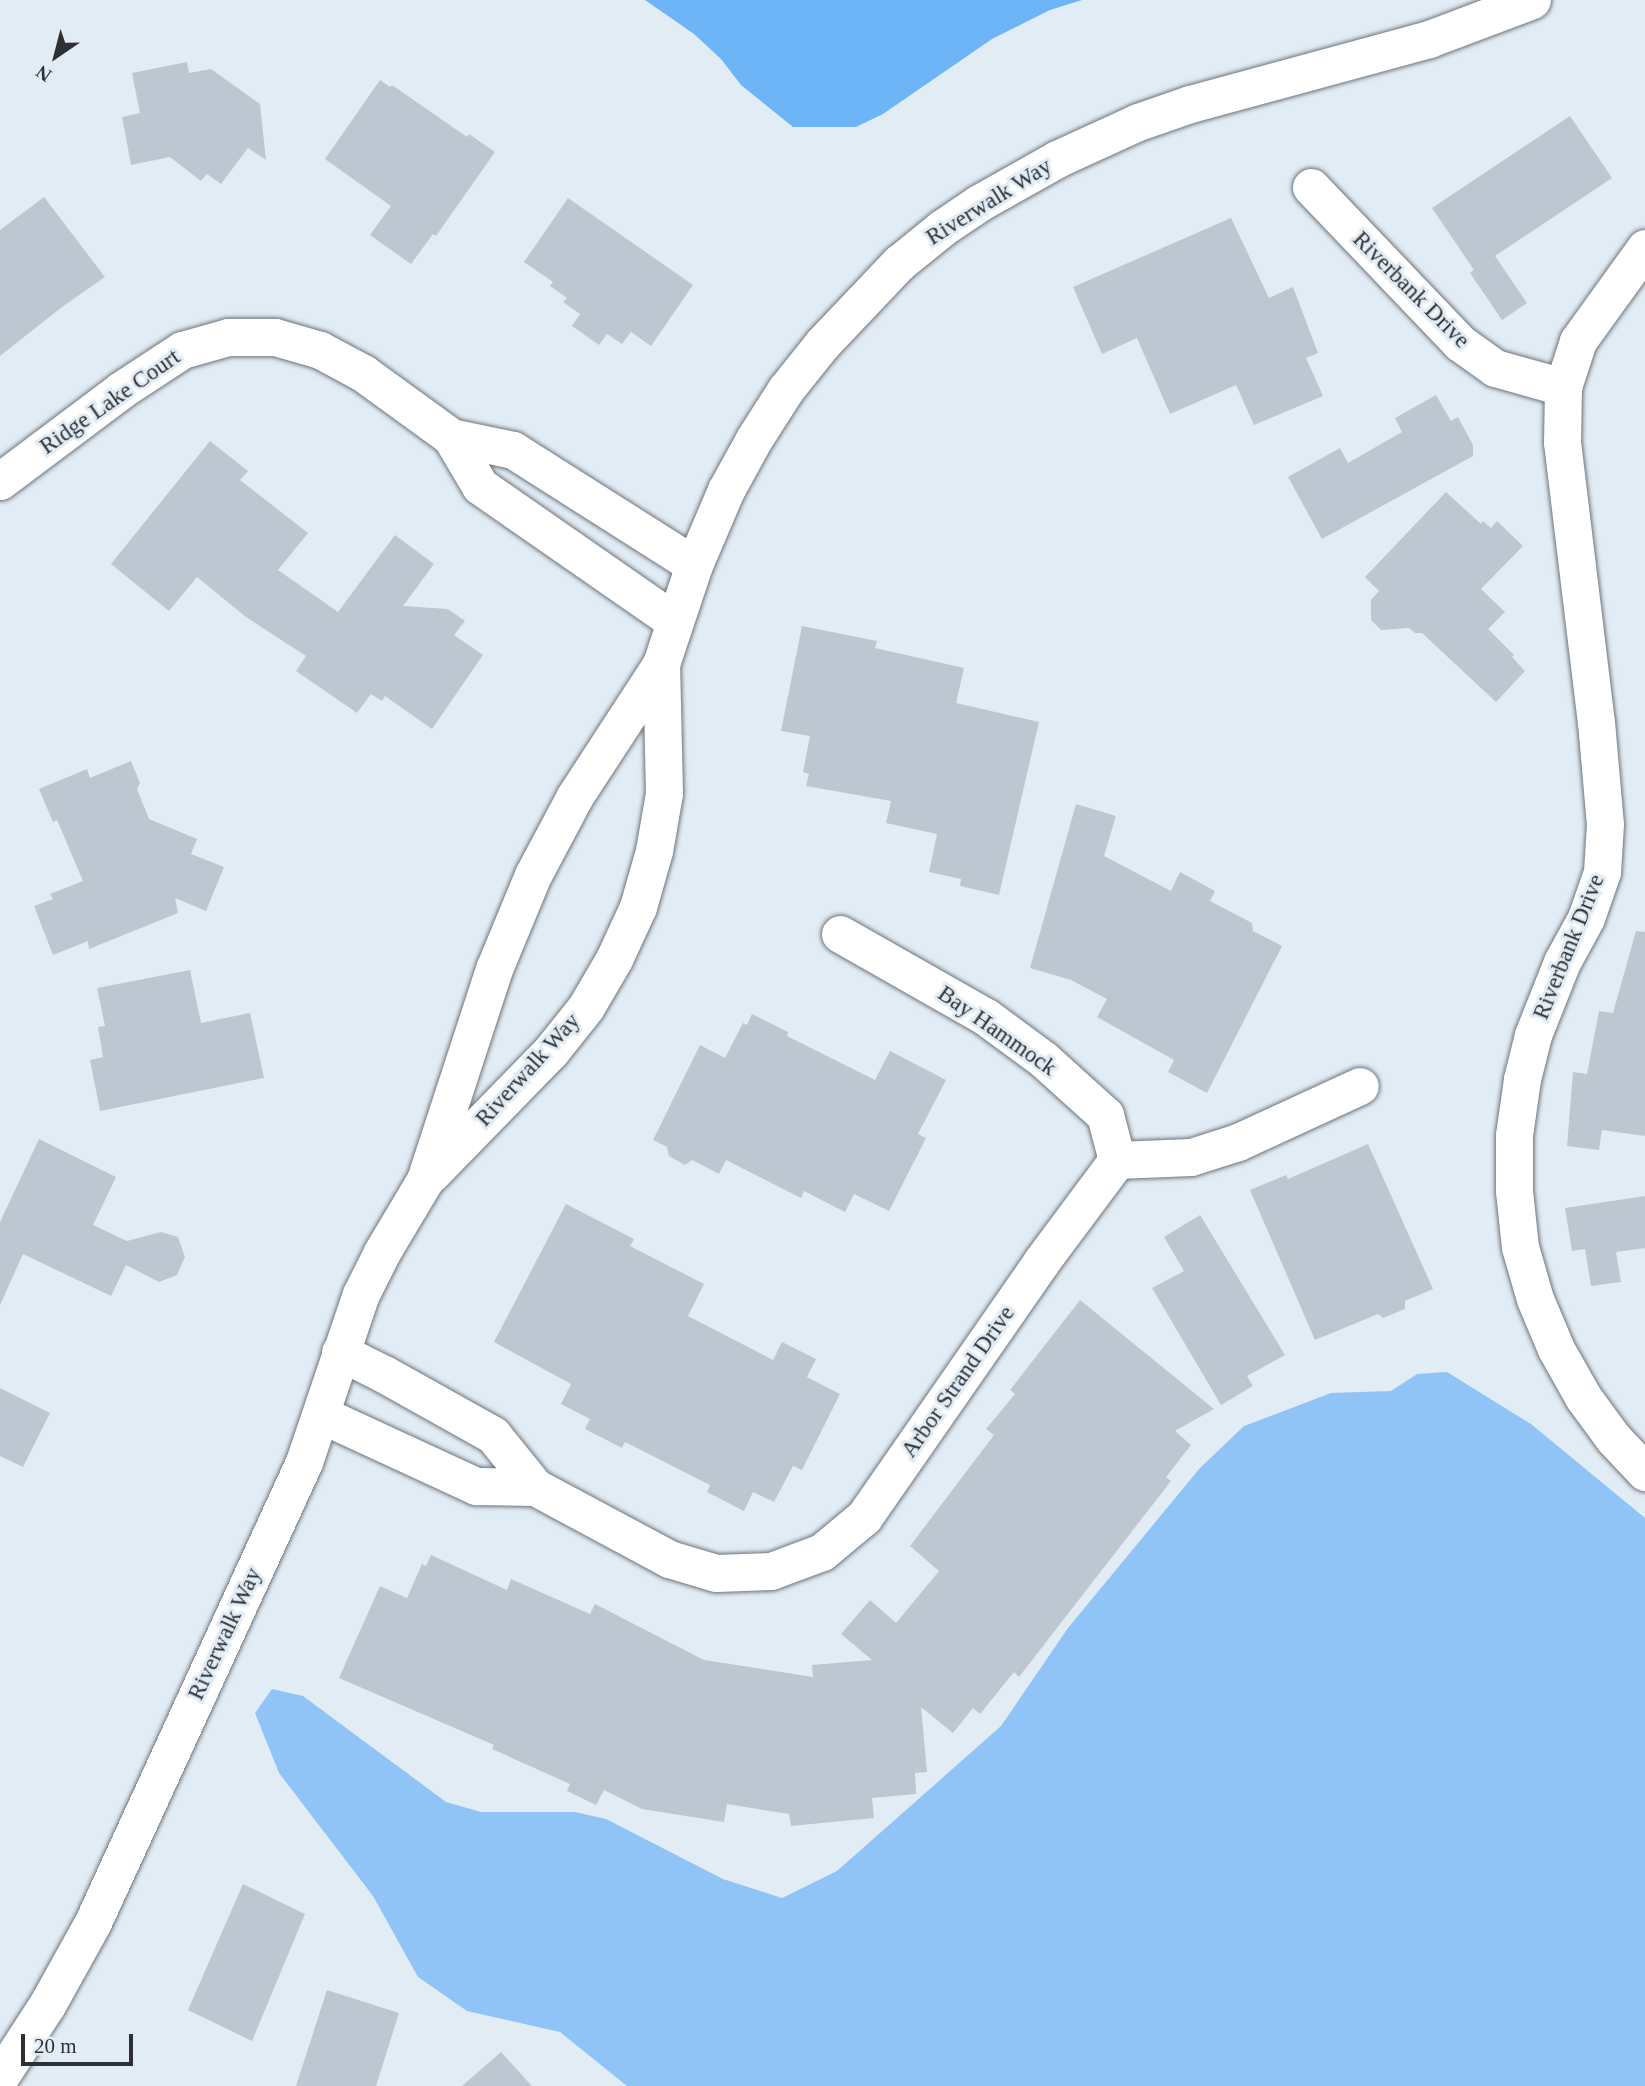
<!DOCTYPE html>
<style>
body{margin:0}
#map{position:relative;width:1645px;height:2086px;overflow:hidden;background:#e2ecf5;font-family:"Times New Roman",serif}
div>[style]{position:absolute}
.green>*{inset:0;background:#91c4f6}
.water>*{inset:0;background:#6eb5f8}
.building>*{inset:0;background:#bec7d1}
.roads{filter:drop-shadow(0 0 2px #6c757d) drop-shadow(0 0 2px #6c757d)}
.street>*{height:37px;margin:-18.5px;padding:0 18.5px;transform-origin:18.5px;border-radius:18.5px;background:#fff}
span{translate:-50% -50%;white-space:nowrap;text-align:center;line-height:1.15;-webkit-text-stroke:6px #e2ecf5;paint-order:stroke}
.street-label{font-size:23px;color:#2d3135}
.north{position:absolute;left:21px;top:21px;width:70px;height:70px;-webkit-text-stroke:5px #e2ecf5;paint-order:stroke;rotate:215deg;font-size:19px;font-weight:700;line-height:28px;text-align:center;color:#2d3135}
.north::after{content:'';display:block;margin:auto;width:24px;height:32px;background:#2d3135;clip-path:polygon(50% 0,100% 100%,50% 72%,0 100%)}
.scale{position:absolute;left:21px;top:2034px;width:112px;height:32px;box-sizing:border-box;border:4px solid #2d3135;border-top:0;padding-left:9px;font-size:21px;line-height:24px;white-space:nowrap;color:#2d3135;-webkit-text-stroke:5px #e2ecf5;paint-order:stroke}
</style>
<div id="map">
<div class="green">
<div style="clip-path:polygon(1447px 1372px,1531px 1424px,1645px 1518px,1645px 2086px,627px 2086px,560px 2032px,467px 2011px,418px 1977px,373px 1896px,279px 1773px,255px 1713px,272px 1689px,303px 1696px,446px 1802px,481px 1812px,575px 1812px,606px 1819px,723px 1879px,782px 1898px,837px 1871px,1001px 1726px,1068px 1628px,1200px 1468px,1244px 1426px,1331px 1393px,1391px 1391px,1417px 1374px)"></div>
</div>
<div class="water">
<div style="clip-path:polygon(645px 0,1082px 0,1050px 10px,992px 39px,883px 114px,856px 127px,793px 127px,741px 85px,721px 59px,694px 34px)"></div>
</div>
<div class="building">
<div style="clip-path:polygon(187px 62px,189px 73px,211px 69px,260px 104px,266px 160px,248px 148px,221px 184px,207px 174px,201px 181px,170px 157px,131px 165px,122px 117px,140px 113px,132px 73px)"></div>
<div style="clip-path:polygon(380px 80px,390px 87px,392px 85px,467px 137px,469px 134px,495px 152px,436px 236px,433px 234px,411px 264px,370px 235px,391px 206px,325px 159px)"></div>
<div style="clip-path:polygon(1570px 116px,1612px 178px,1495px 256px,1527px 303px,1502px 320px,1470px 273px,1474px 270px,1432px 208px)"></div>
<div style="clip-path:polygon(44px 197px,105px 277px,62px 307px,0 356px,0 230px)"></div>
<div style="clip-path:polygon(568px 198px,693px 285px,651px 346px,631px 332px,622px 344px,607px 334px,599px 345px,572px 326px,580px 314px,563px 302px,567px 298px,550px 286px,553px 282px,524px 262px)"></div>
<div style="clip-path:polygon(1231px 218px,1269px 298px,1293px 287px,1318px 353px,1306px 358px,1323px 396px,1254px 425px,1236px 385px,1170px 414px,1137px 338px,1102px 354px,1073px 287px)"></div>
<div style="clip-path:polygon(1436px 395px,1451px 421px,1458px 417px,1473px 445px,1473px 456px,1322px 539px,1288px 477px,1340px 448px,1348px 463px,1402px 432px,1395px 418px)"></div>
<div style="clip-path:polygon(210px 441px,248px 471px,240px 480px,308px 533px,278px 570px,338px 612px,395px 535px,434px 564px,403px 606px,448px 609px,465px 621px,454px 635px,483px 655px,432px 729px,385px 696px,382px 701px,371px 694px,357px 713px,296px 671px,306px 656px,246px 617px,197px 577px,169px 611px,111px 564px)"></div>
<div style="clip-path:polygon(1446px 492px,1481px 524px,1483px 521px,1491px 528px,1497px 521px,1523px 546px,1481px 589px,1505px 612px,1488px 629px,1514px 655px,1512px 657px,1525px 671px,1496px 702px,1422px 633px,1415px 633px,1409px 628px,1381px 630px,1371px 620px,1371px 600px,1379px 591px,1365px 577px)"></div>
<div style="clip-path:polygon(802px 626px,877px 641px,875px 648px,964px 668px,956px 703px,1039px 722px,999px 895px,960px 886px,961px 879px,929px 872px,937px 834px,886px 823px,891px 801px,806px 786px,809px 774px,803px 772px,810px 736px,781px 731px)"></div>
<div style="clip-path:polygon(131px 761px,140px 783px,137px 789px,149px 819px,197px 839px,191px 854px,224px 867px,206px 911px,175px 898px,178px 913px,89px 949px,88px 941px,53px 955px,34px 906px,53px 899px,50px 894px,83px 881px,57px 820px,53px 822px,39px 789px,87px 769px,90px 778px)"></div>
<div style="clip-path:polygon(1076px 804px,1116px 816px,1104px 856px,1171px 891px,1180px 872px,1215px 891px,1210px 901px,1252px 923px,1253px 931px,1282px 946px,1207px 1093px,1168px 1072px,1174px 1060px,1097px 1017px,1107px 999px,1071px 980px,1030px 968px)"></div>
<div style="clip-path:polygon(1636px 931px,1645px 932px,1645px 1136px,1602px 1130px,1599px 1150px,1567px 1146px,1573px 1072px,1587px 1074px,1599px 1011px,1613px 1013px)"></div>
<div style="clip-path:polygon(190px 970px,201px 1023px,250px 1013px,264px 1078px,100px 1111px,90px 1060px,103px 1057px,98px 1027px,105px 1026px,97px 988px)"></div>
<div style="clip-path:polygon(752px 1014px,788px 1032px,787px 1036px,875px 1080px,890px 1051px,946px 1080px,918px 1134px,926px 1138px,889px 1211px,854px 1194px,845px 1212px,804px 1191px,801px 1198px,726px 1160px,719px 1174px,692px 1160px,685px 1165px,669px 1156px,667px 1147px,653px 1140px,700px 1045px,725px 1058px,743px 1023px,747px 1025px)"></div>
<div style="clip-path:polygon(39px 1139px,116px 1177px,93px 1225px,127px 1241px,161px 1232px,178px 1237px,185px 1257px,177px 1275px,159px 1282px,126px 1265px,111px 1296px,23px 1254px,0 1305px,0 1222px)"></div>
<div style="clip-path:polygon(1368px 1144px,1433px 1289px,1405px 1301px,1405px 1309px,1383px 1318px,1378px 1314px,1315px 1340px,1250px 1190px,1286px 1175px,1288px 1179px)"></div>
<div style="clip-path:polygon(1645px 1196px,1645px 1248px,1616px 1252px,1621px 1282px,1591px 1286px,1585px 1249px,1572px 1251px,1565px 1208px)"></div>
<div style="clip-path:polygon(566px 1204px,634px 1239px,630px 1246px,704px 1284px,688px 1316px,773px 1360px,782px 1342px,816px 1359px,807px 1377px,840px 1394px,802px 1470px,793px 1466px,774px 1502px,753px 1492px,744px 1511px,707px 1492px,710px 1485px,625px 1442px,622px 1448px,585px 1429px,590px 1419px,561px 1404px,571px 1384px,494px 1342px)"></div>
<div style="clip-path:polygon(1200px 1215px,1285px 1355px,1247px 1376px,1253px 1386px,1221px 1405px,1152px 1288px,1184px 1271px,1164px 1237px)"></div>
<div style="clip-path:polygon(1080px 1300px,1214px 1409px,1175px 1431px,1191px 1445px,1166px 1477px,1171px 1481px,1019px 1677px,1014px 1672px,980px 1714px,973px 1708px,953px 1733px,921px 1707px,927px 1772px,915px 1773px,916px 1794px,872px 1798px,874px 1818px,791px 1826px,789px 1814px,727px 1804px,724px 1822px,642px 1809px,604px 1790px,596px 1805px,567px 1791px,570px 1784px,492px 1749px,494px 1745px,339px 1678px,380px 1586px,407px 1598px,422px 1564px,426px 1566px,431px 1555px,507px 1590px,511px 1579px,590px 1614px,595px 1604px,704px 1660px,813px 1677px,812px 1665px,872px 1660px,841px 1634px,870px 1600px,896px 1623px,939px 1571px,910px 1546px,994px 1435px,986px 1429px,1015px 1394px,1010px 1390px)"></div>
<div style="clip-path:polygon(0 1388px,50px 1413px,23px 1467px,0 1456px)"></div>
<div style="clip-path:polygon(243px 1884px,305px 1914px,252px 2041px,188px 2010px)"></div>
<div style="clip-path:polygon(327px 1990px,399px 2013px,376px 2086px,296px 2086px)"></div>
<div style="clip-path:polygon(501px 2052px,532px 2086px,462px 2086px)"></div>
</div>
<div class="roads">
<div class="street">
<div style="left:1311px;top:187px;width:216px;rotate:46.3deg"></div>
<div style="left:1460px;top:343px;width:43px;rotate:35.5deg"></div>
<div style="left:1495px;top:368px;width:71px;rotate:15.6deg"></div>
<div style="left:1645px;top:248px;width:115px;rotate:125.8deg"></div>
<div style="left:1578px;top:341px;width:48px;rotate:108.1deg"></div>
<div style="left:1563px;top:387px;width:55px;rotate:91deg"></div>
<div style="left:1562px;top:442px;width:282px;rotate:83.1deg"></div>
<div style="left:1596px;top:722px;width:102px;rotate:85deg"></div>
<div style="left:1605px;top:824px;width:48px;rotate:93.6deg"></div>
<div style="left:1602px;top:872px;width:49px;rotate:109.2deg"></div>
<div style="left:1586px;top:918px;width:50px;rotate:118.6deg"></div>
<div style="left:1562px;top:962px;width:79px;rotate:111.7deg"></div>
<div style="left:1533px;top:1035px;width:45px;rotate:104deg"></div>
<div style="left:1522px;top:1079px;width:57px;rotate:98.1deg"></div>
<div style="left:1514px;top:1135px;width:56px;rotate:90deg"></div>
<div style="left:1514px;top:1191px;width:56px;rotate:83.9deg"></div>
<div style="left:1520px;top:1247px;width:54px;rotate:73.9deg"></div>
<div style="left:1535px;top:1299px;width:54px;rotate:67.2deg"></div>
<div style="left:1556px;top:1349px;width:55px;rotate:60.6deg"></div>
<div style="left:1583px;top:1397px;width:51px;rotate:53.8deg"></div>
<div style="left:1613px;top:1438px;width:47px;rotate:46.7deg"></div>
<div style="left:451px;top:437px;width:63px;rotate:11.8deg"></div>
<div style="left:513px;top:450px;width:214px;rotate:32.4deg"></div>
<div style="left:0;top:481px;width:151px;rotate:-36.9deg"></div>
<div style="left:121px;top:390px;width:73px;rotate:-33.3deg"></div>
<div style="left:182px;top:350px;width:48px;rotate:-15.8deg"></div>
<div style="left:228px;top:337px;width:47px"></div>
<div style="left:275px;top:337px;width:47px;rotate:16.1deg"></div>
<div style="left:320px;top:350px;width:49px;rotate:28.1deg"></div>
<div style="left:363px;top:373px;width:109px;rotate:36deg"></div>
<div style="left:451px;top:437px;width:57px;rotate:59.4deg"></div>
<div style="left:480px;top:486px;width:236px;rotate:34.8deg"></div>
<div style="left:840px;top:934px;width:168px;rotate:29.6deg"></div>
<div style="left:986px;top:1017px;width:71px;rotate:36.4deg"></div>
<div style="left:1043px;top:1059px;width:84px;rotate:42.1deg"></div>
<div style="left:1105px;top:1115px;width:47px;rotate:75.1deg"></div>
<div style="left:431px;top:1174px;width:172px;rotate:-45.7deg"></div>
<div style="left:551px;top:1051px;width:56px;rotate:-51.5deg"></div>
<div style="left:586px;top:1007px;width:56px;rotate:-59.7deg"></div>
<div style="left:614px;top:959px;width:57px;rotate:-65.2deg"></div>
<div style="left:638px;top:907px;width:58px;rotate:-74.1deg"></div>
<div style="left:654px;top:851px;width:59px;rotate:-80.2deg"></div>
<div style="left:664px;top:793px;width:129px;rotate:-91.3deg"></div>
<div style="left:340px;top:1352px;width:49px;rotate:26.6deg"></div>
<div style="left:384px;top:1374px;width:125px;rotate:29.2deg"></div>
<div style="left:493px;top:1435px;width:67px;rotate:51.1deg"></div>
<div style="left:535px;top:1487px;width:152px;rotate:28.2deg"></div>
<div style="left:669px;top:1559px;width:49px;rotate:16.6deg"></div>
<div style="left:716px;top:1573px;width:55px;rotate:-2.1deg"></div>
<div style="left:771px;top:1571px;width:54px;rotate:-20.4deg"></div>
<div style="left:822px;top:1552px;width:55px;rotate:-39.8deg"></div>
<div style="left:864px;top:1517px;width:310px;rotate:-55.2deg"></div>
<div style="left:1041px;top:1262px;width:127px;rotate:-53.3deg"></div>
<div style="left:1117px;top:1160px;width:74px;rotate:-2.3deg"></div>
<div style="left:1191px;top:1157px;width:49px;rotate:-17.7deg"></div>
<div style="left:1238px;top:1142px;width:134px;rotate:-24.7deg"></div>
<div style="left:322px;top:1415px;width:170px;rotate:24.8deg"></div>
<div style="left:476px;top:1486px;width:59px;rotate:1deg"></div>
<div style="left:0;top:2077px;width:86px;rotate:-56.9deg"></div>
<div style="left:47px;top:2005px;width:95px;rotate:-61deg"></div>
<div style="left:93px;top:1922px;width:506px;rotate:-65.36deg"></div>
<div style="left:304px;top:1462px;width:177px;rotate:-71.3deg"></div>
<div style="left:361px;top:1294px;width:47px;rotate:-63.4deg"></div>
<div style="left:382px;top:1252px;width:84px;rotate:-59.2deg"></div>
<div style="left:425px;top:1180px;width:222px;rotate:-71.9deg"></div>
<div style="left:494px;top:969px;width:102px;rotate:-67.5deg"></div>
<div style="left:533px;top:875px;width:89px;rotate:-62deg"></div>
<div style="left:575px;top:796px;width:158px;rotate:-56.9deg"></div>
<div style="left:661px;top:664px;width:104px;rotate:-71.6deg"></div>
<div style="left:694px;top:565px;width:82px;rotate:-66.9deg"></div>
<div style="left:726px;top:490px;width:58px;rotate:-61.2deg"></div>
<div style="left:754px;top:439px;width:59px;rotate:-57.4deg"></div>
<div style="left:786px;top:389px;width:58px;rotate:-51.3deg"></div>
<div style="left:822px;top:344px;width:112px;rotate:-46.5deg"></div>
<div style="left:899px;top:263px;width:55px;rotate:-39.1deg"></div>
<div style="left:942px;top:228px;width:45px;rotate:-34deg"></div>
<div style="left:979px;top:203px;width:90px;rotate:-29.4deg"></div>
<div style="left:1057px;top:159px;width:89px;rotate:-24.6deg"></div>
<div style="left:1138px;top:122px;width:55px;rotate:-19.1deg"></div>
<div style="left:1190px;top:104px;width:248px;rotate:-15.2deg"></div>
<div style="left:1429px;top:39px;width:110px;rotate:-20.7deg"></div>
</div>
</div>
<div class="street-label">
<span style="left:989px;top:202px;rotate:-32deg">Riverwalk Way</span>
<span style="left:1411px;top:290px;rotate:45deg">Riverbank Drive</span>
<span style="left:110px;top:402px;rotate:-35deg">Ridge Lake Court</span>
<span style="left:1569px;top:947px;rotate:-68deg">Riverbank Drive</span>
<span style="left:997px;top:1031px;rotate:35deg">Bay Hammock</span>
<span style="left:528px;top:1070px;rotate:-48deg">Riverwalk Way</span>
<span style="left:958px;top:1382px;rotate:-55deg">Arbor Strand Drive</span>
<span style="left:225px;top:1634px;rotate:-65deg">Riverwalk Way</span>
</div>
<div class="north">N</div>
<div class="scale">20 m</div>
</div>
